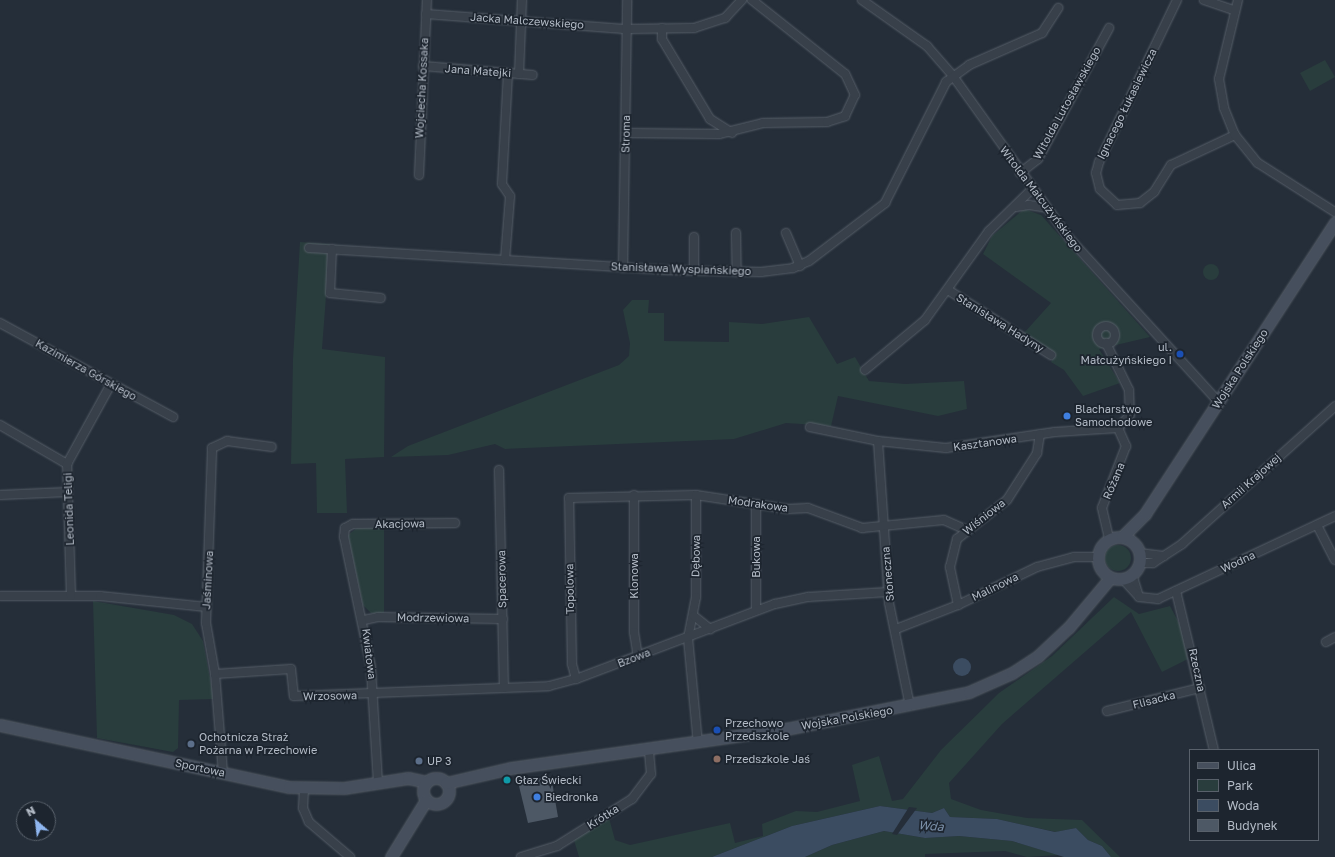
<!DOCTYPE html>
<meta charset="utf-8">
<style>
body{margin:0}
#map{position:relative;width:1335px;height:857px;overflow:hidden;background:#252e39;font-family:"Golos Text",sans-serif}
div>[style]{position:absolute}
.green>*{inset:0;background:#293d3d}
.round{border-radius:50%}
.water>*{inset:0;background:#3b4c61}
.pier>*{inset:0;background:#252e39}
.building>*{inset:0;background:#4d5865}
.roads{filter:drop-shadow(0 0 1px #565e68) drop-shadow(0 0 1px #565e68)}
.street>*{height:8px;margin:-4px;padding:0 4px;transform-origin:4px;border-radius:4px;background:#38404a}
.street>.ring{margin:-4px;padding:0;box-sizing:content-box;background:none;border:8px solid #38404a;border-radius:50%}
.secondary>*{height:11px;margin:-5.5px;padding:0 5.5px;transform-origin:5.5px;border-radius:5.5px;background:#464f5d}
.secondary>.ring{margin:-5.5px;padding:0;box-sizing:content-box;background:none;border:11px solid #464f5d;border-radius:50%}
.dots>*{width:11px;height:11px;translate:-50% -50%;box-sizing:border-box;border:2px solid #1d252f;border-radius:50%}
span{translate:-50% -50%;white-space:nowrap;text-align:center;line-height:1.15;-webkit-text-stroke:3.5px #1d252f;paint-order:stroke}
.street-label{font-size:11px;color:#b3bbc6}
.poi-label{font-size:11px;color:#b3bbc6}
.right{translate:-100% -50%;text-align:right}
.left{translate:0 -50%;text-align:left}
.water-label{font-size:12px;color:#7d92ab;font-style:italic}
.legend{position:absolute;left:1189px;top:749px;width:130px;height:92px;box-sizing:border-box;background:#1d252f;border:1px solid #59616b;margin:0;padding:5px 7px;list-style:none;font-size:12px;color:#b3bbc6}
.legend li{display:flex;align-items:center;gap:8px;height:20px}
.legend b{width:20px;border:1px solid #59616b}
.north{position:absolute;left:16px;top:801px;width:40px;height:40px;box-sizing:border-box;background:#1d252f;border:1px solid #59616b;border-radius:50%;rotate:332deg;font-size:11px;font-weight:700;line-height:16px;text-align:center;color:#b3bbc6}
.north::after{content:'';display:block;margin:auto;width:14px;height:18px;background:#8fb6ef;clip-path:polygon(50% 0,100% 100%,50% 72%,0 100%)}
</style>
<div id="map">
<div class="green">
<div style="clip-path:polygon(1325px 60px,1335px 77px,1310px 91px,1300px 73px)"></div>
<div style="clip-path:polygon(1024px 209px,1041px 215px,1150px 337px,1099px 349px,1120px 383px,1083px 396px,1064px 370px,1051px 362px,1055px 354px,1024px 333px,1051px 303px,983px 254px,992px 236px)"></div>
<div style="clip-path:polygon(300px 242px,330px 244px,322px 349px,385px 357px,384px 457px,345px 459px,347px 513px,317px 513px,316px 463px,291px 464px,293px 359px)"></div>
<div class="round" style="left:1203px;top:264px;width:16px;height:16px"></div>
<div style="clip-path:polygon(632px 300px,649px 300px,648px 313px,664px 313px,664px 341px,729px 342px,729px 322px,762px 324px,809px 317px,837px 364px,855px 357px,869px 381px,905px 384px,964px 381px,967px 409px,938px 416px,838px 396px,831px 426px,786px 423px,734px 439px,505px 449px,495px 444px,448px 455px,391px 457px,408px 446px,619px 365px,629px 356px,630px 343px,623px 310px)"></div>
<div style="clip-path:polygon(384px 527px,384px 613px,371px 613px,363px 605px,348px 535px,357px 528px)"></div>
<div class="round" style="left:1105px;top:545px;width:26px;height:26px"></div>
<div style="clip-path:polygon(1114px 597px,1139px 614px,1170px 606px,1196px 655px,1162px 672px,1131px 612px,1002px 724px,949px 783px,951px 799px,981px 810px,1027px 818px,1082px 820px,1120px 857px,1111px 857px,1102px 846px,1088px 840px,1076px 828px,1056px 832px,997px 819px,950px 817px,944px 808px,932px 813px,880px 806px,792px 826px,712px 857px,579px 857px,574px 840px,609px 818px,615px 840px,630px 845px,730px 823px,735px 843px,763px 836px,762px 824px,796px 811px,817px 812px,860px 801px,852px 765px,879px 756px,892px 801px,903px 799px,941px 750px,999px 693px,1052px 656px)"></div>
<div style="clip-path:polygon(93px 601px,174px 615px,192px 624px,203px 641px,214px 699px,179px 700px,178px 748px,173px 752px,97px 738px)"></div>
<div style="clip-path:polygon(884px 831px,925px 838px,959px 836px,1012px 841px,1059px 855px,1027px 857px,1005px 851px,925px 854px,925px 857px,805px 857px,832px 845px)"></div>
</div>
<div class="water">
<div class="round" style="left:953px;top:658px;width:18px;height:18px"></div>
<div style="clip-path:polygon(880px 806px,932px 813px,944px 808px,950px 817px,997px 819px,1055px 832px,1076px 828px,1088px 840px,1102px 846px,1111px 857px,1064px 857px,1012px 841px,959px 836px,925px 838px,884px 831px,832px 845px,805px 857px,712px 857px,792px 826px)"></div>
</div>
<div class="pier">
<div style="clip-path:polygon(909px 807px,917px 808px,897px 835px,892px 834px)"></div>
</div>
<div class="building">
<div style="clip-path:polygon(551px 776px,558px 817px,528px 823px,518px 782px)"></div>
</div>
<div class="roads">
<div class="street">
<div style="left:862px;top:0;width:80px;rotate:35.3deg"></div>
<div style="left:927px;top:46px;width:40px;rotate:49deg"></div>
<div style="left:953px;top:76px;width:199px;rotate:54.4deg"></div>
<div style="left:1069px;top:238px;width:222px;rotate:47.6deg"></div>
<div style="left:1177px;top:0;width:180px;rotate:115.7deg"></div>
<div style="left:1099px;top:162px;width:11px;rotate:105deg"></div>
<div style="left:1096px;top:173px;width:16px;rotate:76deg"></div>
<div style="left:1100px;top:189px;width:23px;rotate:43deg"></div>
<div style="left:1117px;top:205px;width:23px;rotate:-5deg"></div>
<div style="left:1140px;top:203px;width:18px;rotate:-38deg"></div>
<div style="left:1154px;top:192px;width:32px;rotate:-58deg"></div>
<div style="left:1171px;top:165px;width:71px;rotate:-25.1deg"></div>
<div style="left:1204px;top:0;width:31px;rotate:19deg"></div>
<div style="left:1238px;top:0;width:81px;rotate:103.5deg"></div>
<div style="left:1219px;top:79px;width:29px;rotate:80deg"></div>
<div style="left:1224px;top:108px;width:29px;rotate:68deg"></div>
<div style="left:1235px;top:135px;width:36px;rotate:51deg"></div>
<div style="left:1258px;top:163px;width:91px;rotate:32.5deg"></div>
<div style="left:426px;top:14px;width:202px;rotate:4.3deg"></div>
<div style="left:627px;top:29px;width:67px;rotate:-0.9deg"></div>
<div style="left:694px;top:28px;width:33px;rotate:-18deg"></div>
<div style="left:725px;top:18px;width:25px;rotate:-47deg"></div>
<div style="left:662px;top:28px;width:11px;rotate:90deg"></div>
<div style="left:662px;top:39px;width:93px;rotate:59deg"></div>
<div style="left:710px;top:119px;width:26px;rotate:32deg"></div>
<div style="left:423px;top:66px;width:110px;rotate:4.7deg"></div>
<div style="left:519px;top:74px;width:74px;rotate:-87.7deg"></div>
<div style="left:626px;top:133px;width:93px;rotate:0.6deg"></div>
<div style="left:719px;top:134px;width:45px;rotate:-14deg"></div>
<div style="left:763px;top:123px;width:64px;rotate:-0.9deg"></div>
<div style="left:827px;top:122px;width:19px;rotate:-18deg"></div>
<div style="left:845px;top:116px;width:23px;rotate:-65deg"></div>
<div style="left:855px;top:95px;width:23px;rotate:-115deg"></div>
<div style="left:845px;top:74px;width:119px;rotate:-141.5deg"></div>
<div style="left:1020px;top:173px;width:23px;rotate:-38deg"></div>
<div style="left:1038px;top:159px;width:149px;rotate:-61.5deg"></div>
<div style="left:419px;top:175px;width:175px;rotate:-87.4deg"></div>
<div style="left:1016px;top:207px;width:13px;rotate:-9deg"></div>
<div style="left:1029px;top:205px;width:18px;rotate:9deg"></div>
<div style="left:736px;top:233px;width:39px;rotate:89deg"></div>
<div style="left:786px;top:233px;width:36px;rotate:67deg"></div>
<div style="left:309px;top:248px;width:356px;rotate:3.5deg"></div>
<div style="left:664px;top:270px;width:97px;rotate:1.2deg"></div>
<div style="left:761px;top:272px;width:32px;rotate:-7deg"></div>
<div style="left:793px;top:268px;width:17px;rotate:-24deg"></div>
<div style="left:809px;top:261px;width:96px;rotate:-37.3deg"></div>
<div style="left:885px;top:203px;width:136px;rotate:-63.2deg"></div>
<div style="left:946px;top:82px;width:29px;rotate:-36deg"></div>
<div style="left:969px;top:65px;width:80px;rotate:-23.7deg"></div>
<div style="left:1042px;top:33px;width:30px;rotate:-57deg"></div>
<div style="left:332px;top:249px;width:44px;rotate:92.6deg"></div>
<div style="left:330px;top:293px;width:51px;rotate:5.6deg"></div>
<div style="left:505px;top:260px;width:64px;rotate:-85.5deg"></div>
<div style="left:510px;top:196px;width:14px;rotate:-124deg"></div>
<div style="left:502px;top:184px;width:111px;rotate:-86.9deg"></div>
<div style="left:623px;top:268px;width:268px;rotate:-89.1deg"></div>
<div style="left:694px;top:271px;width:34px;rotate:-90deg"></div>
<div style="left:948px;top:290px;width:122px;rotate:32.3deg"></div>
<div style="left:0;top:323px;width:197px;rotate:28.5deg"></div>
<div class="ring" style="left:1097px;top:326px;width:10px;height:10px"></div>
<div style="left:1106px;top:343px;width:52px;rotate:63.9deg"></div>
<div style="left:1129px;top:390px;width:25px;rotate:88deg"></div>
<div style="left:1130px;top:415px;width:18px;rotate:133deg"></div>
<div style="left:865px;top:370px;width:78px;rotate:-39.8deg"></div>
<div style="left:925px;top:320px;width:110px;rotate:-54.3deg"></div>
<div style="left:989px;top:231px;width:60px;rotate:-44.3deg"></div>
<div style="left:0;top:425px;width:78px;rotate:30.2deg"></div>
<div style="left:810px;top:427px;width:69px;rotate:11.6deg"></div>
<div style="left:878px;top:441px;width:68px;rotate:5.9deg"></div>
<div style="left:946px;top:448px;width:110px;rotate:-8.4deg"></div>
<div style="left:1055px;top:432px;width:63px;rotate:-3.6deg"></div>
<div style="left:1118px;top:428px;width:20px;rotate:66deg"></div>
<div style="left:1126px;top:446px;width:66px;rotate:111.2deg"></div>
<div style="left:1102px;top:508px;width:31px;rotate:77deg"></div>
<div style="left:878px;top:441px;width:162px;rotate:86.1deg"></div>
<div style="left:889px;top:603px;width:105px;rotate:78.5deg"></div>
<div style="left:499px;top:470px;width:218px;rotate:88.7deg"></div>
<div style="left:0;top:495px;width:68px;rotate:-2.5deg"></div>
<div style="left:634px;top:495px;width:137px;rotate:90deg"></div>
<div style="left:634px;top:632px;width:24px;rotate:81deg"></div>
<div style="left:696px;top:495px;width:102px;rotate:90deg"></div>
<div style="left:696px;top:597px;width:42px;rotate:101deg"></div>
<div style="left:688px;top:638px;width:105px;rotate:84.6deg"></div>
<div style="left:756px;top:505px;width:105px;rotate:90deg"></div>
<div style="left:1317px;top:525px;width:39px;rotate:63deg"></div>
<div style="left:1139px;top:553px;width:25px;rotate:7deg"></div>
<div style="left:1139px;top:563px;width:14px"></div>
<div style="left:1153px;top:563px;width:35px;rotate:-33deg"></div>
<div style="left:1182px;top:544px;width:206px;rotate:-42deg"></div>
<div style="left:1132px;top:574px;width:21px;rotate:73deg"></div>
<div style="left:1123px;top:579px;width:24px;rotate:48deg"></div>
<div style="left:1139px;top:597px;width:19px;rotate:6deg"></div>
<div style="left:1158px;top:599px;width:195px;rotate:-25.1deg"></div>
<div style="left:1176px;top:591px;width:163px;rotate:76.6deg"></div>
<div style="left:0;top:596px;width:100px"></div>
<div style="left:100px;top:596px;width:107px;rotate:5.9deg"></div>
<div style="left:71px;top:596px;width:132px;rotate:-91.7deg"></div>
<div style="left:67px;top:464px;width:91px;rotate:-61.2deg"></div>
<div style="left:958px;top:605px;width:39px;rotate:-102deg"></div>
<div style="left:950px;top:567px;width:29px;rotate:-76deg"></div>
<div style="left:957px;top:539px;width:63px;rotate:-38deg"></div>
<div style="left:1007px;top:500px;width:56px;rotate:-57.4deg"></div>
<div style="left:1037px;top:453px;width:19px;rotate:-81deg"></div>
<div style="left:694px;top:616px;width:21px;rotate:39deg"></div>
<div style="left:364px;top:620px;width:14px;rotate:-12deg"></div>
<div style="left:378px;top:617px;width:125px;rotate:0.9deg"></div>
<div style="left:896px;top:629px;width:66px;rotate:-21.2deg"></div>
<div style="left:958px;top:605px;width:88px;rotate:-25.7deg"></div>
<div style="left:1037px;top:567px;width:38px;rotate:-15deg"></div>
<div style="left:1074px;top:557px;width:23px"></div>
<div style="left:1326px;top:642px;width:10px;rotate:-29deg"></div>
<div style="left:215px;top:674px;width:76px;rotate:-3.8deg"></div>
<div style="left:291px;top:669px;width:27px;rotate:84deg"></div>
<div style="left:294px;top:696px;width:255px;rotate:-2.2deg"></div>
<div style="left:549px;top:686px;width:28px;rotate:-15deg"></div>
<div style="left:576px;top:679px;width:213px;rotate:-20.7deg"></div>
<div style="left:775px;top:604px;width:34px;rotate:-12deg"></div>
<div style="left:808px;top:597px;width:80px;rotate:-3.6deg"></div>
<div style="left:576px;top:679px;width:16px;rotate:-105deg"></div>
<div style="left:572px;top:664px;width:166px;rotate:-91deg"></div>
<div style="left:569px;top:498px;width:127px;rotate:-1.4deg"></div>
<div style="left:696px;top:495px;width:93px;rotate:8.7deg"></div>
<div style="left:788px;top:509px;width:20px;rotate:-3deg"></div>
<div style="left:808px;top:508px;width:58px;rotate:20.3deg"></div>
<div style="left:862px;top:528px;width:82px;rotate:-5.6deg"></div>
<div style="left:944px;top:520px;width:24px;rotate:24deg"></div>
<div style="left:1107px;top:711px;width:96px;rotate:-13.9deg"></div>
<div style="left:223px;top:773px;width:99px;rotate:-94.6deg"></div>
<div style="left:215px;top:674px;width:52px;rotate:-100deg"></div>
<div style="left:206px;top:623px;width:175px;rotate:-88deg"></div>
<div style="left:212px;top:448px;width:17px;rotate:-25deg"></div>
<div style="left:227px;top:441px;width:45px;rotate:7.6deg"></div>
<div style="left:378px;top:783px;width:116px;rotate:-93.5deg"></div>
<div style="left:371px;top:667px;width:133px;rotate:-101.7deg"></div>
<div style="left:344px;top:537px;width:9px;rotate:-84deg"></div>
<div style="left:345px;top:528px;width:9px;rotate:-27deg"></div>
<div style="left:353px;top:524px;width:102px;rotate:-0.6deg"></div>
<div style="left:304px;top:789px;width:19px;rotate:93deg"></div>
<div style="left:303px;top:808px;width:15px;rotate:67deg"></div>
<div style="left:309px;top:822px;width:54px;rotate:40.5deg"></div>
<div style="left:521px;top:857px;width:38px;rotate:-17deg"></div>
<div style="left:557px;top:846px;width:89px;rotate:-32.1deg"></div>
<div style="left:632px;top:799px;width:31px;rotate:-53deg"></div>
<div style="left:651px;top:774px;width:25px;rotate:-95deg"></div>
</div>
<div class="secondary">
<div class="ring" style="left:1098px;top:537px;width:31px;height:31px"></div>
<div style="left:1122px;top:537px;width:33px;rotate:-45deg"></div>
<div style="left:1145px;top:514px;width:348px;rotate:-56.9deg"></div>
<div style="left:0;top:725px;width:296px;rotate:12.1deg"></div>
<div style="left:289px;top:787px;width:55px;rotate:1deg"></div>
<div style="left:344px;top:788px;width:65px;rotate:-8.9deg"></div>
<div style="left:408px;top:778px;width:19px;rotate:12deg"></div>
<div class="ring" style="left:423px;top:778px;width:15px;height:15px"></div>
<div style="left:446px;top:783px;width:67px;rotate:-13deg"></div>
<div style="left:511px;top:768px;width:278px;rotate:-8.1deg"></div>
<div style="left:786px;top:729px;width:187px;rotate:-11.4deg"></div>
<div style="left:969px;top:692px;width:47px;rotate:-23.8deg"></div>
<div style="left:1012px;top:673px;width:31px;rotate:-33deg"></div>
<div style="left:1038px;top:656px;width:42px;rotate:-43.1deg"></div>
<div style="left:1069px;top:627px;width:64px;rotate:-50.1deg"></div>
<div style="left:391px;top:857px;width:67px;rotate:-58.4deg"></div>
</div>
</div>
<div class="dots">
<div style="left:1180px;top:354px;background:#1a4fb4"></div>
<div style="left:1067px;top:416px;background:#3f7fe0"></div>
<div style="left:717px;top:730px;background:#1a4fb4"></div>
<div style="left:191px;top:744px;background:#5c6f8a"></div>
<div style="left:717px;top:759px;background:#8d6e63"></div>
<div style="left:419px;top:761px;background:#5c6f8a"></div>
<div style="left:507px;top:780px;background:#0f9aa8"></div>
<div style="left:537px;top:797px;background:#3f7fe0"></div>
</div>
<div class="street-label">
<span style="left:527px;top:21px;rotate:4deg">Jacka Malczewskiego</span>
<span style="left:478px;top:71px;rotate:4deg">Jana Matejki</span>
<span style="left:422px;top:88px;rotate:-87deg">Wojciecha Kossaka</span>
<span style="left:1067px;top:103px;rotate:-61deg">Witolda Lutosławskiego</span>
<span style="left:1127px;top:104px;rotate:-64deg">Ignacego Łukasiewicza</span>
<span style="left:626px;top:134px;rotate:-89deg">Stroma</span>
<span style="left:1041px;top:199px;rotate:53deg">Witolda Małcużyńskiego</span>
<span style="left:681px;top:269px;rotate:2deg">Stanisława Wyspiańskiego</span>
<span style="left:1000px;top:323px;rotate:32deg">Stanisława Hadyny</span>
<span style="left:1240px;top:369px;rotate:-57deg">Wojska Polskiego</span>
<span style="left:86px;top:370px;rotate:29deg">Kazimierza Górskiego</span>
<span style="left:985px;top:443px;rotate:-8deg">Kasztanowa</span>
<span style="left:1114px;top:481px;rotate:-67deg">Różana</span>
<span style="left:1251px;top:481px;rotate:-42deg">Armii Krajowej</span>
<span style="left:758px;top:504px;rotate:8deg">Modrakowa</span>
<span style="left:69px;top:509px;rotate:-92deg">Leonida Teligi</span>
<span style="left:984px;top:517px;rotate:-38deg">Wiśniowa</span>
<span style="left:400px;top:524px;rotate:-1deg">Akacjowa</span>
<span style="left:696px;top:556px;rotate:-89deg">Dębowa</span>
<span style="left:756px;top:557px;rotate:-90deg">Bukowa</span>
<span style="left:1238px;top:562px;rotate:-25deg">Wodna</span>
<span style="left:888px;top:574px;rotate:-95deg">Słoneczna</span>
<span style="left:634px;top:576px;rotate:-90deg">Klonowa</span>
<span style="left:502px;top:579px;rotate:-91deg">Spacerowa</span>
<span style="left:208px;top:580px;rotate:-87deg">Jaśminowa</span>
<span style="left:995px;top:587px;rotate:-26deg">Malinowa</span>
<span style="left:570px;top:589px;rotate:-91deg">Topolowa</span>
<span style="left:433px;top:618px;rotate:1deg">Modrzewiowa</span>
<span style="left:369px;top:654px;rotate:83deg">Kwiatowa</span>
<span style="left:634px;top:658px;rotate:-21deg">Bzowa</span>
<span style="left:1197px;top:670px;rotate:78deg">Rzeczna</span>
<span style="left:330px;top:696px;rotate:-1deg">Wrzosowa</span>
<span style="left:1154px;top:700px;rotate:-14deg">Flisacka</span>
<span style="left:847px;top:718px;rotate:-10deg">Wojska Polskiego</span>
<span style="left:200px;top:768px;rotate:12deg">Sportowa</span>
<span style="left:603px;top:817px;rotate:-32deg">Krótka</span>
</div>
<div class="poi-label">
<span class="right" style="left:1172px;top:354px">ul.<br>Małcużyńskiego I</span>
<span class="left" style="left:1075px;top:416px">Blacharstwo<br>Samochodowe</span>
<span class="left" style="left:725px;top:730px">Przechowo<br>Przedszkole</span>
<span class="left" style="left:199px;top:744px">Ochotnicza Straż<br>Pożarna w Przechowie</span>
<span class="left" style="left:725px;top:759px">Przedszkole Jaś</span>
<span class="left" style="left:427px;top:761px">UP 3</span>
<span class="left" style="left:515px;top:780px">Głaz Świecki</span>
<span class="left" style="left:545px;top:797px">Biedronka</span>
</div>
<div class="water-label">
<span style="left:931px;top:826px;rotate:5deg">Wda</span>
</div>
<ul class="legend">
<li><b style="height:5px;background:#464f5d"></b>Ulica</li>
<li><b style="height:11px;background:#293d3d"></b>Park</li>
<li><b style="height:11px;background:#3b4c61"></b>Woda</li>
<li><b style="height:11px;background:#4d5865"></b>Budynek</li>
</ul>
<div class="north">N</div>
</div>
